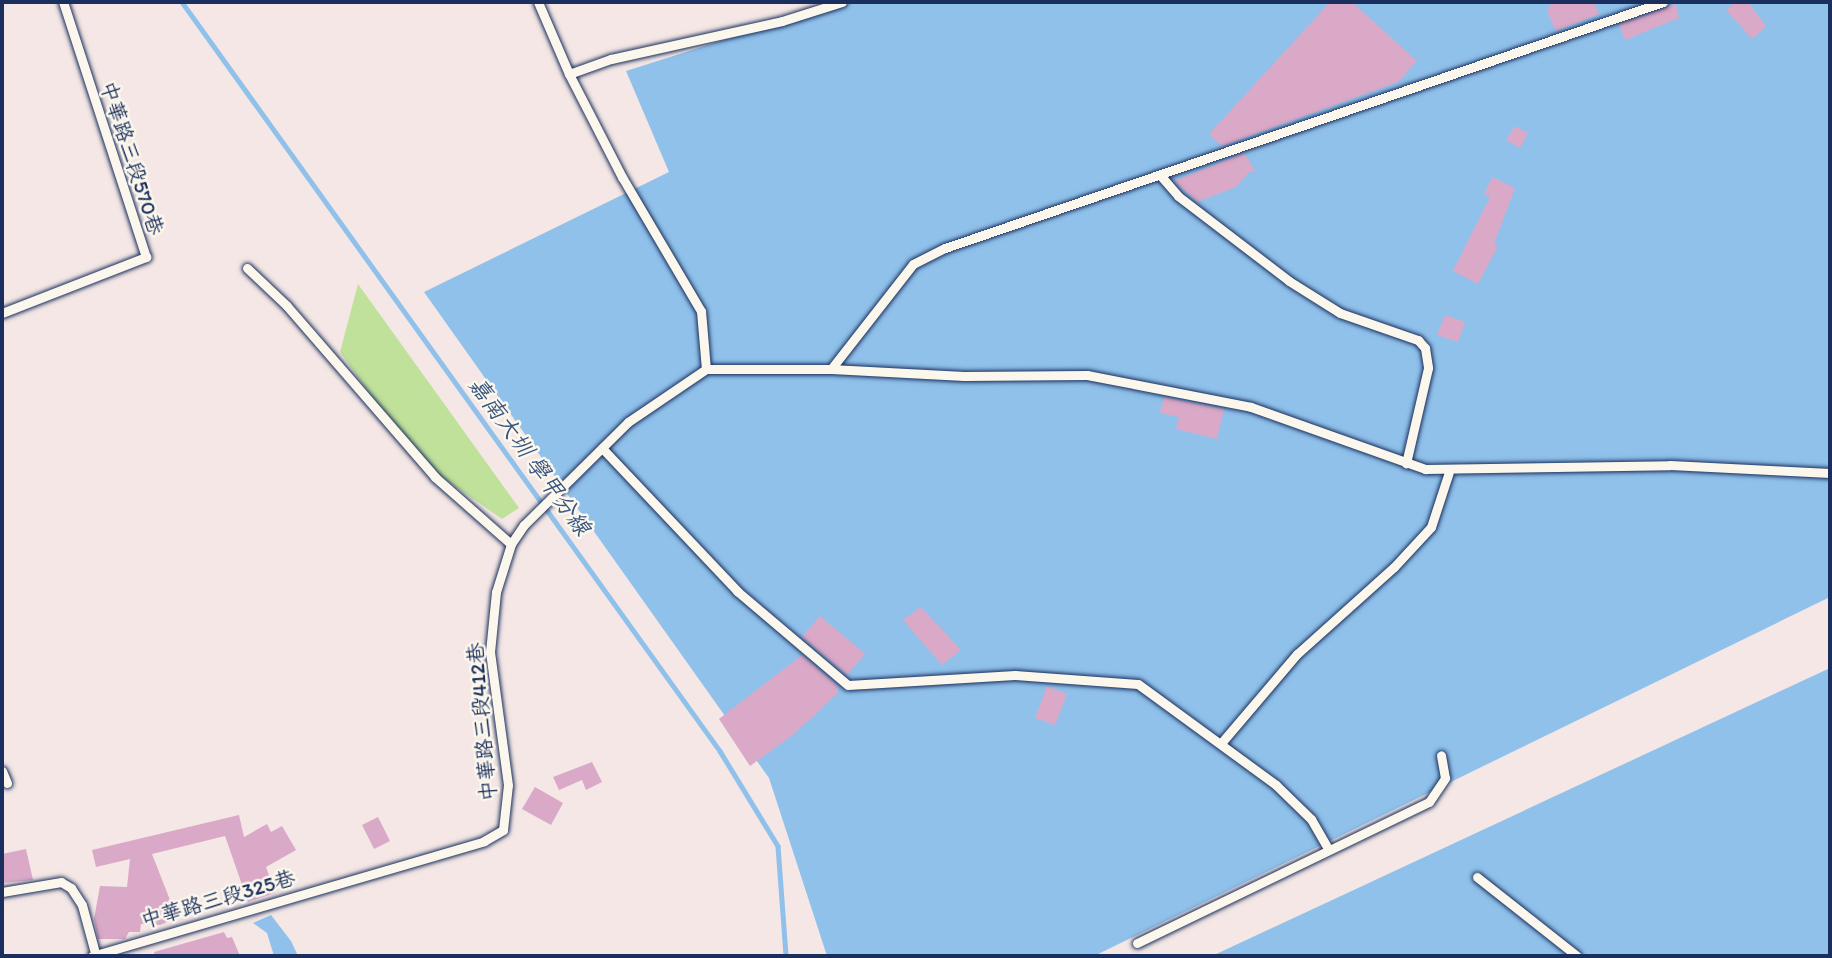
<!DOCTYPE html>
<meta charset="utf-8">
<style>
body{margin:0}
#map{position:relative;width:1832px;height:958px;overflow:hidden;background:#f4e7e5;font-family:Itim,"LXGW WenKai TC",sans-serif}
div>[style]{position:absolute}
.green>*{inset:0;background:#bfe19a}
.water>*{inset:0;background:#8fc1eb}
.stream>*{height:4.5px;margin:-2.25px;padding:0 2.25px;transform-origin:2.25px;border-radius:2.25px;background:#8fc1eb}
.building>*{inset:0;background:#daa9c7}
.roads{filter:drop-shadow(0 0 2px #1b2f5e) drop-shadow(0 0 2px #1b2f5e)}
.lane>*{height:9px;margin:-4.5px;padding:0 4.5px;transform-origin:4.5px;border-radius:4.5px;background:#fbf7ec}
span{translate:-50% -50%;white-space:nowrap;text-align:center;line-height:1.15;-webkit-text-stroke:5px #fbf7ec;paint-order:stroke}
.street-label{font-size:21px;color:#1b2f5e}
.water-label{font-size:23px;color:#385481;font-style:italic}
.frame{position:absolute;inset:0;border:4px solid #1b2f5e;pointer-events:none}
</style>
<div id="map">
<div class="green">
<div style="clip-path:polygon(358px 284px,519px 508px,502px 519px,417px 460px,340px 352px)"></div>
</div>
<div class="water">
<div style="clip-path:polygon(844px 2px,1830px 2px,1830px 597px,1094px 956px,827px 956px,769px 778px,424px 292px,669px 172px,626px 71px)"></div>
<div style="clip-path:polygon(1830px 668px,1830px 956px,1212px 956px)"></div>
<div style="clip-path:polygon(271px 915px,291px 941px,298px 956px,274px 956px,267px 933px,253px 923px)"></div>
</div>
<div class="stream">
<div style="left:182px;top:2px;width:922px;rotate:54.31deg"></div>
<div style="left:720px;top:751px;width:111px;rotate:58.6deg"></div>
<div style="left:778px;top:846px;width:110px;rotate:85.8deg"></div>
</div>
<div class="building">
<div style="clip-path:polygon(1330px 2px,1352px 2px,1417px 61px,1398px 82px,1222px 146px,1209px 134px)"></div>
<div style="clip-path:polygon(1552px 2px,1594px 2px,1599px 14px,1556px 31px,1547px 11px)"></div>
<div style="clip-path:polygon(1736px 2px,1748px 2px,1766px 26px,1752px 39px,1726px 10px)"></div>
<div style="clip-path:polygon(1676px 4px,1679px 18px,1625px 40px,1619px 24px)"></div>
<div style="clip-path:polygon(1515px 126px,1528px 133px,1520px 148px,1506px 140px)"></div>
<div style="clip-path:polygon(1244px 153px,1256px 172px,1250px 171px,1236px 187px,1197px 202px,1174px 181px)"></div>
<div style="clip-path:polygon(1492px 177px,1515px 188px,1494px 244px,1498px 246px,1478px 284px,1453px 271px,1490px 197px,1484px 194px)"></div>
<div style="clip-path:polygon(1445px 315px,1465px 322px,1458px 342px,1437px 335px)"></div>
<div style="clip-path:polygon(1164px 397px,1224px 409px,1217px 439px,1176px 429px,1179px 417px,1160px 413px)"></div>
<div style="clip-path:polygon(921px 607px,961px 650px,942px 665px,903px 620px)"></div>
<div style="clip-path:polygon(820px 616px,865px 654px,847px 675px,802px 637px)"></div>
<div style="clip-path:polygon(802px 655px,838px 686px,838px 693px,793px 735px,750px 766px,719px 719px)"></div>
<div style="clip-path:polygon(1047px 686px,1067px 694px,1055px 725px,1035px 718px)"></div>
<div style="clip-path:polygon(592px 762px,602px 782px,586px 790px,582px 780px,559px 790px,553px 777px)"></div>
<div style="clip-path:polygon(535px 787px,563px 803px,551px 825px,522px 809px)"></div>
<div style="clip-path:polygon(239px 815px,244px 837px,267px 824px,271px 832px,282px 826px,296px 850px,266px 867px,275px 893px,248px 902px,225px 836px,152px 854px,177px 918px,160px 925px,141px 924px,140px 932px,129px 932px,125px 939px,98px 939px,94px 919px,100px 886px,127px 887px,130px 859px,96px 867px,92px 850px)"></div>
<div style="clip-path:polygon(378px 817px,390px 841px,374px 849px,362px 825px)"></div>
<div style="clip-path:polygon(26px 849px,33px 880px,2px 883px,2px 854px)"></div>
<div style="clip-path:polygon(224px 932px,227px 938px,232px 937px,240px 956px,155px 956px,154px 952px)"></div>
</div>
<div class="roads">
<div class="lane">
<div style="left:538px;top:2px;width:78px;rotate:66.7deg"></div>
<div style="left:569px;top:74px;width:45px;rotate:-19.7deg"></div>
<div style="left:611px;top:59px;width:175px;rotate:-12.5deg"></div>
<div style="left:782px;top:21px;width:63px;rotate:-17.6deg"></div>
<div style="left:569px;top:74px;width:116px;rotate:62.8deg"></div>
<div style="left:622px;top:177px;width:156px;rotate:59.5deg"></div>
<div style="left:701px;top:311px;width:58px;rotate:85.1deg"></div>
<div style="left:1160px;top:175px;width:28px;rotate:49deg"></div>
<div style="left:1178px;top:196px;width:140px;rotate:37.4deg"></div>
<div style="left:1289px;top:281px;width:60px;rotate:32.1deg"></div>
<div style="left:1340px;top:313px;width:83px;rotate:19.1deg"></div>
<div style="left:1418px;top:340px;width:11px;rotate:49deg"></div>
<div style="left:1425px;top:348px;width:20px;rotate:81deg"></div>
<div style="left:1428px;top:368px;width:98px;rotate:103deg"></div>
<div style="left:247px;top:268px;width:55px;rotate:43.5deg"></div>
<div style="left:287px;top:306px;width:226px;rotate:49.1deg"></div>
<div style="left:435px;top:477px;width:101px;rotate:41.4deg"></div>
<div style="left:2px;top:313px;width:155px;rotate:-21.3deg"></div>
<div style="left:146px;top:257px;width:268px;rotate:-108deg"></div>
<div style="left:831px;top:369px;width:133px;rotate:-52deg"></div>
<div style="left:913px;top:264px;width:36px;rotate:-27deg"></div>
<div style="left:945px;top:248px;width:759px;rotate:-18.91deg"></div>
<div style="left:602px;top:448px;width:197px;rotate:46.6deg"></div>
<div style="left:737px;top:591px;width:145px;rotate:40.3deg"></div>
<div style="left:848px;top:685px;width:167px;rotate:-3.4deg"></div>
<div style="left:1015px;top:675px;width:123px;rotate:4.2deg"></div>
<div style="left:1138px;top:684px;width:171px;rotate:36.2deg"></div>
<div style="left:1276px;top:785px;width:49px;rotate:44.2deg"></div>
<div style="left:1311px;top:819px;width:34px;rotate:60deg"></div>
<div style="left:1222px;top:742px;width:116px;rotate:-49.6deg"></div>
<div style="left:1297px;top:654px;width:130px;rotate:-41.9deg"></div>
<div style="left:1394px;top:567px;width:54px;rotate:-47.2deg"></div>
<div style="left:1431px;top:527px;width:58px;rotate:-71.9deg"></div>
<div style="left:2px;top:771px;width:13px;rotate:67deg"></div>
<div style="left:1477px;top:877px;width:127px;rotate:38.3deg"></div>
<div style="left:2px;top:892px;width:60px;rotate:-9.6deg"></div>
<div style="left:61px;top:882px;width:12px;rotate:31deg"></div>
<div style="left:71px;top:888px;width:20px;rotate:57deg"></div>
<div style="left:82px;top:905px;width:50px;rotate:74.8deg"></div>
<div style="left:1137px;top:943px;width:324px;rotate:-25.8deg"></div>
<div style="left:1429px;top:802px;width:29px;rotate:-56deg"></div>
<div style="left:1445px;top:778px;width:23px;rotate:-100deg"></div>
<div style="left:92px;top:956px;width:409px;rotate:-16.3deg"></div>
<div style="left:484px;top:841px;width:22px;rotate:-30deg"></div>
<div style="left:503px;top:830px;width:45px;rotate:-83.7deg"></div>
<div style="left:508px;top:785px;width:134px;rotate:-97.7deg"></div>
<div style="left:490px;top:652px;width:60px;rotate:-84.3deg"></div>
<div style="left:496px;top:592px;width:50px;rotate:-72.6deg"></div>
<div style="left:511px;top:544px;width:23px;rotate:-56deg"></div>
<div style="left:524px;top:525px;width:146px;rotate:-44.7deg"></div>
<div style="left:628px;top:422px;width:94px;rotate:-34.2deg"></div>
<div style="left:706px;top:369px;width:125px"></div>
<div style="left:831px;top:369px;width:133px;rotate:3deg"></div>
<div style="left:964px;top:376px;width:123px;rotate:-0.5deg"></div>
<div style="left:1087px;top:375px;width:167px;rotate:11deg"></div>
<div style="left:1251px;top:407px;width:185px;rotate:19.6deg"></div>
<div style="left:1425px;top:469px;width:245px;rotate:-0.9deg"></div>
<div style="left:1670px;top:465px;width:160px;rotate:2.9deg"></div>
</div>
</div>
<div class="street-label">
<span style="left:132px;top:158px;rotate:72deg">中華路三段570巷</span>
<span style="left:482px;top:722px;rotate:-95deg">中華路三段412巷</span>
<span style="left:218px;top:899px;rotate:-16deg">中華路三段325巷</span>
</div>
<div class="water-label">
<span style="left:530px;top:456px;rotate:54deg">嘉南大圳 學甲分線</span>
</div>
<div class="frame"></div>
</div>
